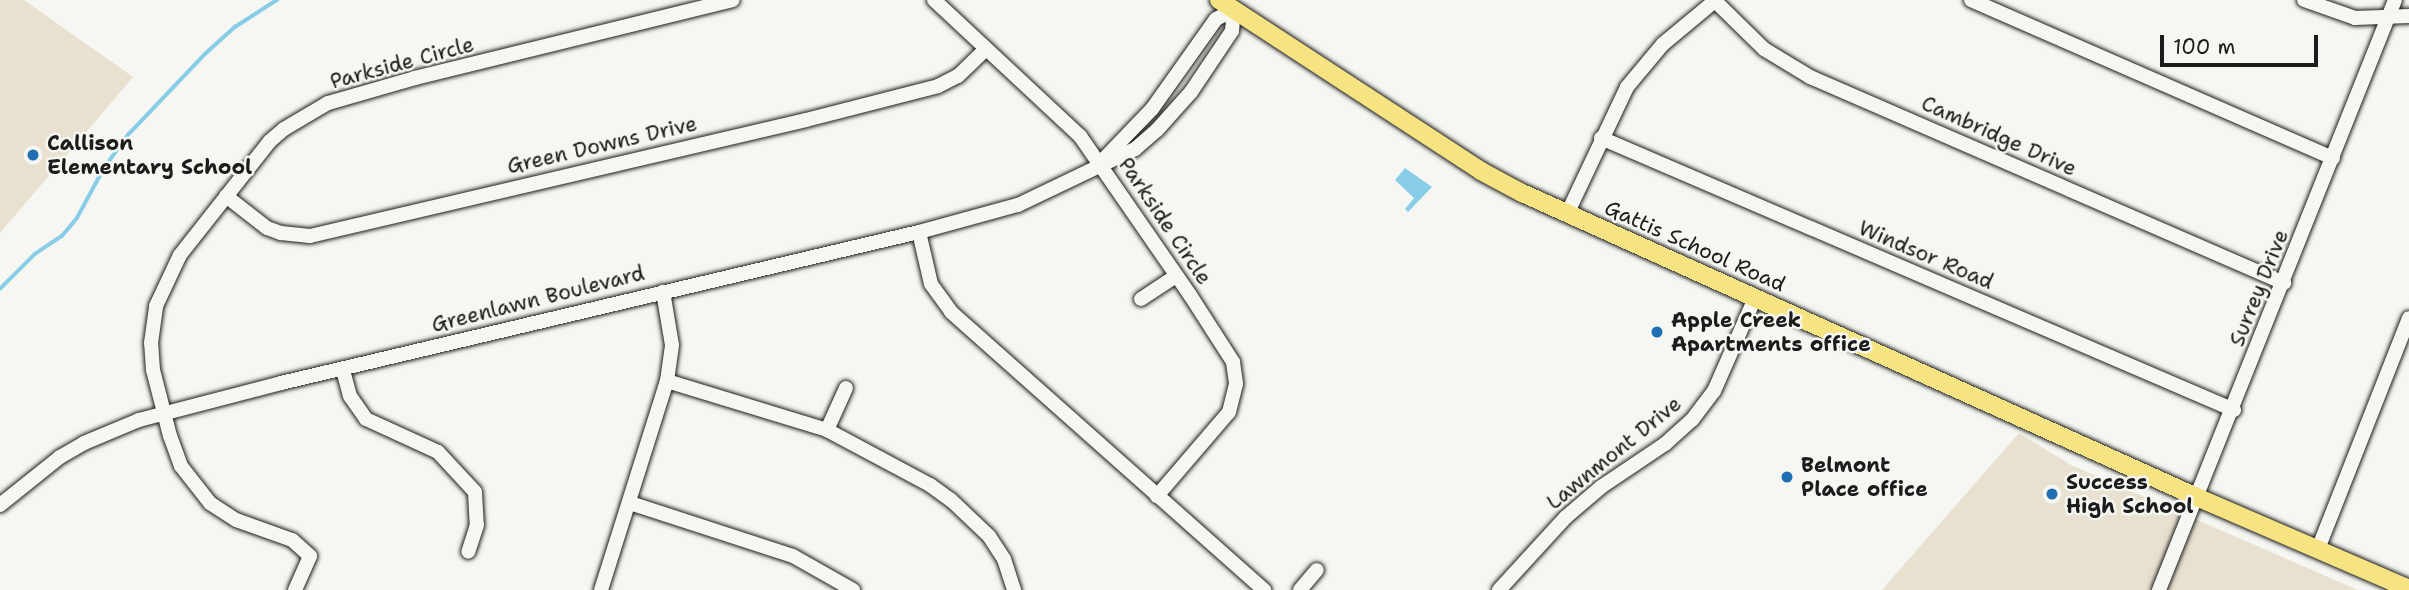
<!DOCTYPE html>
<style>
body{margin:0}
#map{position:relative;width:2409px;height:590px;overflow:hidden;background:#f6f6f2;font-family:"Shantell Sans",sans-serif}
div>[style]{position:absolute}
.built>*{inset:0;background:#e9e1d0}
.water>*{inset:0;background:#87cde8}
.stream>*{height:3.5px;margin:-1.75px;padding:0 1.75px;transform-origin:1.75px;border-radius:1.75px;background:#87cde8}
.roads{filter:drop-shadow(0 0 2px #1c1c1c) drop-shadow(0 0 2px #1c1c1c)}
.minor>*{height:14px;margin:-7px;padding:0 7px;transform-origin:7px;border-radius:7px;background:#f6f6f2}
.major>*{height:18px;margin:-9px;padding:0 9px;transform-origin:9px;border-radius:9px;background:#f6e381}
.dots>*{width:19px;height:19px;translate:-50% -50%;box-sizing:border-box;border:4px solid #f6f6f2;border-radius:50%}
span{translate:-50% -50%;white-space:nowrap;text-align:center;line-height:1.15;-webkit-text-stroke:5px #f6f6f2;paint-order:stroke}
.street-label{font-size:21px;color:#1c1c1c}
.poi-label{font-size:21px;color:#1c1c1c;font-weight:700}
.left{translate:0 -50%;text-align:left}
.scale{position:absolute;left:2160px;top:35px;width:158px;height:32px;box-sizing:border-box;border:4px solid #1c1c1c;border-top:0;padding-left:9px;font-size:21px;line-height:24px;white-space:nowrap;color:#1c1c1c;-webkit-text-stroke:5px #f6f6f2;paint-order:stroke}
</style>
<div id="map">
<div class="built">
<div style="clip-path:polygon(0 0,24px 0,133px 77px,0 233px)"></div>
<div style="clip-path:polygon(2019px 433px,2071px 465px,2358px 590px,1882px 590px)"></div>
</div>
<div class="water">
<div style="clip-path:polygon(1405px 168px,1432px 187px,1408px 212px,1405px 209px,1414px 198px,1395px 180px)"></div>
</div>
<div class="stream">
<div style="left:0;top:289px;width:49px;rotate:-45deg"></div>
<div style="left:35px;top:254px;width:32px;rotate:-34deg"></div>
<div style="left:62px;top:236px;width:23px;rotate:-50deg"></div>
<div style="left:77px;top:218px;width:57px;rotate:-61.6deg"></div>
<div style="left:104px;top:168px;width:41px;rotate:-54deg"></div>
<div style="left:128px;top:135px;width:113px;rotate:-46.4deg"></div>
<div style="left:206px;top:53px;width:39px;rotate:-42deg"></div>
<div style="left:235px;top:27px;width:50px;rotate:-32.7deg"></div>
</div>
<div class="roads">
<div class="minor">
<div style="left:934px;top:0;width:200px;rotate:43deg"></div>
<div style="left:1080px;top:136px;width:193px;rotate:55.3deg"></div>
<div style="left:1190px;top:295px;width:80px;rotate:57.3deg"></div>
<div style="left:1233px;top:362px;width:22px;rotate:82deg"></div>
<div style="left:1236px;top:384px;width:29px;rotate:104deg"></div>
<div style="left:1229px;top:412px;width:111px;rotate:130.6deg"></div>
<div style="left:1971px;top:0;width:395px;rotate:23.6deg"></div>
<div style="left:2304px;top:0;width:54px;rotate:19.4deg"></div>
<div style="left:2355px;top:18px;width:54px;rotate:-2.1deg"></div>
<div style="left:1715px;top:1px;width:69px;rotate:44.4deg"></div>
<div style="left:1764px;top:49px;width:54px;rotate:31.3deg"></div>
<div style="left:1810px;top:77px;width:517px;rotate:23.49deg"></div>
<div style="left:1601px;top:138px;width:689px;rotate:23.25deg"></div>
<div style="left:1100px;top:163px;width:75px;rotate:-46.1deg"></div>
<div style="left:1152px;top:109px;width:110px;rotate:-54.6deg"></div>
<div style="left:1216px;top:19px;width:20px;rotate:-27deg"></div>
<div style="left:226px;top:196px;width:52px;rotate:38deg"></div>
<div style="left:267px;top:228px;width:15px;rotate:20deg"></div>
<div style="left:281px;top:233px;width:29px;rotate:6deg"></div>
<div style="left:310px;top:236px;width:509px;rotate:-13.16deg"></div>
<div style="left:806px;top:120px;width:136px;rotate:-14.4deg"></div>
<div style="left:938px;top:86px;width:22px;rotate:-27deg"></div>
<div style="left:958px;top:76px;width:39px;rotate:-44deg"></div>
<div style="left:1567px;top:214px;width:140px;rotate:-64.7deg"></div>
<div style="left:1627px;top:87px;width:56px;rotate:-50.1deg"></div>
<div style="left:1663px;top:44px;width:69px;rotate:-39.7deg"></div>
<div style="left:919px;top:232px;width:53px;rotate:77deg"></div>
<div style="left:931px;top:284px;width:34px;rotate:54deg"></div>
<div style="left:951px;top:312px;width:419px;rotate:41.6deg"></div>
<div style="left:1141px;top:299px;width:42px;rotate:-33.3deg"></div>
<div style="left:343px;top:370px;width:27px;rotate:75deg"></div>
<div style="left:350px;top:396px;width:28px;rotate:55deg"></div>
<div style="left:366px;top:419px;width:79px;rotate:24.6deg"></div>
<div style="left:438px;top:452px;width:54px;rotate:47.2deg"></div>
<div style="left:475px;top:492px;width:33px;rotate:87deg"></div>
<div style="left:477px;top:525px;width:28px;rotate:108deg"></div>
<div style="left:667px;top:381px;width:167px;rotate:17deg"></div>
<div style="left:827px;top:430px;width:117px;rotate:28.1deg"></div>
<div style="left:930px;top:485px;width:26px;rotate:36deg"></div>
<div style="left:951px;top:500px;width:52px;rotate:43.5deg"></div>
<div style="left:989px;top:536px;width:27px;rotate:57deg"></div>
<div style="left:1004px;top:559px;width:33px;rotate:72deg"></div>
<div style="left:827px;top:430px;width:46px;rotate:-65.7deg"></div>
<div style="left:630px;top:503px;width:171px;rotate:18deg"></div>
<div style="left:793px;top:556px;width:69px;rotate:29.5deg"></div>
<div style="left:0;top:505px;width:77px;rotate:-38.7deg"></div>
<div style="left:60px;top:457px;width:28px;rotate:-30deg"></div>
<div style="left:84px;top:443px;width:60px;rotate:-22.7deg"></div>
<div style="left:139px;top:420px;width:147px;rotate:-14.6deg"></div>
<div style="left:281px;top:383px;width:656px;rotate:-13.32deg"></div>
<div style="left:919px;top:232px;width:103px;rotate:-15.3deg"></div>
<div style="left:1018px;top:205px;width:130px;rotate:-25.6deg"></div>
<div style="left:1135px;top:149px;width:29px;rotate:-41deg"></div>
<div style="left:1157px;top:130px;width:51px;rotate:-48.2deg"></div>
<div style="left:1191px;top:92px;width:73px;rotate:-56.1deg"></div>
<div style="left:1232px;top:31px;width:21px;rotate:-85deg"></div>
<div style="left:2318px;top:549px;width:248px;rotate:-68.5deg"></div>
<div style="left:295px;top:590px;width:37px;rotate:-66deg"></div>
<div style="left:310px;top:556px;width:24px;rotate:-138deg"></div>
<div style="left:292px;top:540px;width:59px;rotate:-160.3deg"></div>
<div style="left:236px;top:520px;width:31px;rotate:-147deg"></div>
<div style="left:210px;top:503px;width:47px;rotate:-128.1deg"></div>
<div style="left:181px;top:466px;width:32px;rotate:-110deg"></div>
<div style="left:170px;top:436px;width:68px;rotate:-104.4deg"></div>
<div style="left:153px;top:370px;width:27px;rotate:-94deg"></div>
<div style="left:151px;top:343px;width:37px;rotate:-82deg"></div>
<div style="left:156px;top:306px;width:56px;rotate:-64.8deg"></div>
<div style="left:180px;top:255px;width:145px;rotate:-51.7deg"></div>
<div style="left:270px;top:141px;width:18px;rotate:-41deg"></div>
<div style="left:284px;top:129px;width:51px;rotate:-30.6deg"></div>
<div style="left:328px;top:103px;width:91px;rotate:-16deg"></div>
<div style="left:415px;top:78px;width:327px;rotate:-13.8deg"></div>
<div style="left:601px;top:590px;width:219px;rotate:-72.5deg"></div>
<div style="left:667px;top:381px;width:36px;rotate:-82deg"></div>
<div style="left:672px;top:345px;width:54px;rotate:-99.6deg"></div>
<div style="left:1300px;top:590px;width:26px;rotate:-50deg"></div>
<div style="left:1499px;top:590px;width:99px;rotate:-47.5deg"></div>
<div style="left:1566px;top:517px;width:46px;rotate:-40.6deg"></div>
<div style="left:1601px;top:487px;width:77px;rotate:-33.9deg"></div>
<div style="left:1665px;top:444px;width:36px;rotate:-42deg"></div>
<div style="left:1692px;top:420px;width:36px;rotate:-53deg"></div>
<div style="left:1714px;top:391px;width:102px;rotate:-66.2deg"></div>
<div style="left:2159px;top:590px;width:635px;rotate:-68.2deg"></div>
</div>
<div class="major">
<div style="left:1219px;top:0;width:313px;rotate:33.1deg"></div>
<div style="left:1481px;top:171px;width:44px;rotate:28.3deg"></div>
<div style="left:1520px;top:192px;width:745px;rotate:24.26deg"></div>
<div style="left:2199px;top:498px;width:229px;rotate:23.4deg"></div>
</div>
</div>
<div class="dots">
<div style="left:33px;top:155px;background:#1f6fb2"></div>
<div style="left:1657px;top:332px;background:#1f6fb2"></div>
<div style="left:1787px;top:477px;background:#1f6fb2"></div>
<div style="left:2052px;top:494px;background:#1f6fb2"></div>
</div>
<div class="street-label">
<span style="left:402px;top:63px;rotate:-15deg">Parkside Circle</span>
<span style="left:1999px;top:136px;rotate:24deg">Cambridge Drive</span>
<span style="left:602px;top:145px;rotate:-13deg">Green Downs Drive</span>
<span style="left:1165px;top:221px;rotate:56deg">Parkside Circle</span>
<span style="left:1695px;top:246px;rotate:24deg">Gattis School Road</span>
<span style="left:1926px;top:255px;rotate:23deg">Windsor Road</span>
<span style="left:2259px;top:288px;rotate:-68deg">Surrey Drive</span>
<span style="left:538px;top:299px;rotate:-14deg">Greenlawn Boulevard</span>
<span style="left:1614px;top:453px;rotate:-39deg">Lawnmont Drive</span>
</div>
<div class="poi-label">
<span class="left" style="left:47px;top:155px">Callison<br>Elementary School</span>
<span class="left" style="left:1671px;top:332px">Apple Creek<br>Apartments office</span>
<span class="left" style="left:1801px;top:477px">Belmont<br>Place office</span>
<span class="left" style="left:2066px;top:494px">Success<br>High School</span>
</div>
<div class="scale">100 m</div>
</div>
